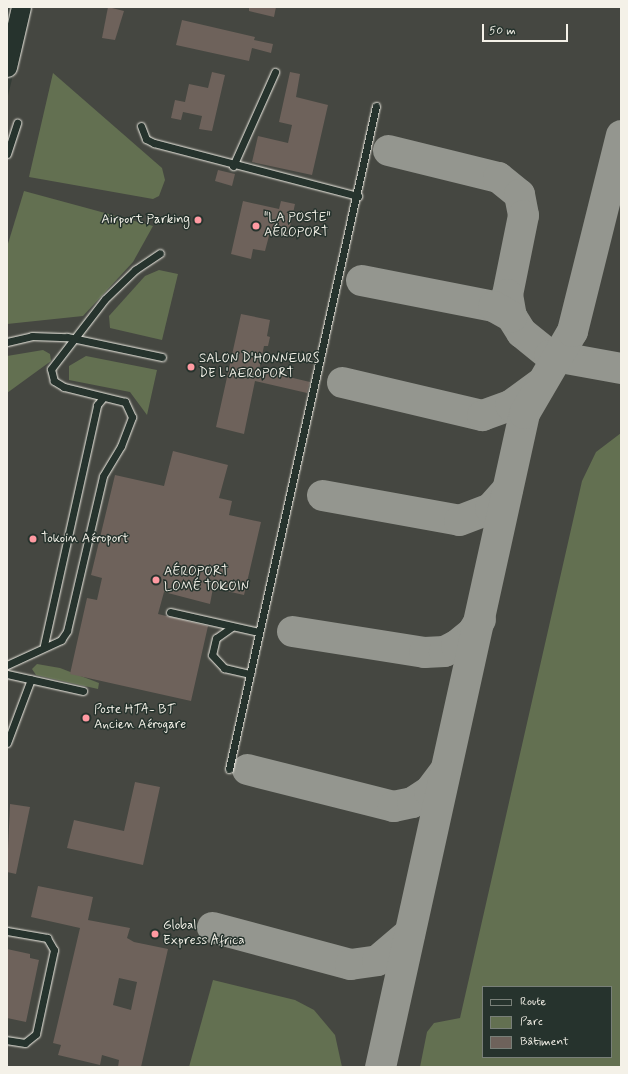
<!DOCTYPE html>
<meta charset="utf-8">
<style>
body{margin:0}
#map{position:relative;width:628px;height:1074px;overflow:hidden;background:#343c36;font-family:Mynerve,sans-serif}
div>[style]{position:absolute}
.built>*{inset:0;background:#454741}
.green>*{inset:0;background:#637051}
.taxiway>*{height:31px;margin:-15.5px;padding:0 15.5px;transform-origin:15.5px;border-radius:15.5px;background:#94968f}
.building>*{inset:0;background:#6e625b}
.roads{filter:drop-shadow(0 0 1px #f4f1e8) drop-shadow(0 0 1px #f4f1e8)}
.service>*{height:7px;margin:-3.5px;padding:0 3.5px;transform-origin:3.5px;border-radius:3.5px;background:#26332d}
.secondary>*{height:19px;margin:-9.5px;padding:0 9.5px;transform-origin:9.5px;border-radius:9.5px;background:#26332d}
.dots>*{width:11px;height:11px;translate:-50% -50%;box-sizing:border-box;border:2px solid #26332d;border-radius:50%}
span{translate:-50% -50%;white-space:nowrap;text-align:center;line-height:1.15;-webkit-text-stroke:3px #26332d;paint-order:stroke}
.poi-label{font-size:13px;color:#f4f1e8}
.left{translate:0 -50%;text-align:left}
.right{translate:-100% -50%;text-align:right}
.frame{position:absolute;inset:0;border:8px solid #f4f1e8;pointer-events:none}
.legend{position:absolute;left:482px;top:986px;width:130px;height:72px;box-sizing:border-box;background:#26332d;border:1px solid #787f78;margin:0;padding:5px 7px;list-style:none;font-size:12px;color:#f4f1e8}
.legend li{display:flex;align-items:center;gap:8px;height:20px}
.legend b{width:20px;border:1px solid #787f78}
.scale{position:absolute;left:482px;top:24px;width:86px;height:18px;box-sizing:border-box;border:2px solid #f4f1e8;border-top:0;padding-left:5px;font-size:12px;line-height:14px;white-space:nowrap;color:#f4f1e8;-webkit-text-stroke:3px #26332d;paint-order:stroke}
</style>
<div id="map">
<div class="built">
<div style="clip-path:polygon(evenodd,29px 7px,621px 7px,621px 1067px,7px 1067px,7px 100px,29px 7px,483px 987px,611px 987px,611px 1057px,483px 1057px,483px 987px)"></div>
</div>
<div class="green">
<div style="clip-path:polygon(53px 73px,162px 168px,165px 180px,159px 196px,153px 199px,29px 177px)"></div>
<div style="clip-path:polygon(24px 191px,153px 226px,133px 262px,83px 316px,7px 324px,7px 247px)"></div>
<div style="clip-path:polygon(159px 270px,178px 274px,162px 340px,110px 328px,109px 316px,145px 276px)"></div>
<div style="clip-path:polygon(43px 350px,50px 354px,51px 361px,7px 393px,7px 356px)"></div>
<div style="clip-path:polygon(86px 356px,157px 370px,147px 415px,130px 392px,69px 380px,69px 366px)"></div>
<div style="clip-path:polygon(evenodd,621px 433px,621px 1067px,420px 1067px,427px 1032px,434px 1023px,460px 1018px,582px 481px,596px 452px,621px 433px,483px 987px,611px 987px,611px 1057px,483px 1057px,483px 987px)"></div>
<div style="clip-path:polygon(37px 664px,60px 668px,99px 683px,98px 689px,36px 675px,32px 669px)"></div>
<div style="clip-path:polygon(213px 980px,295px 1000px,314px 1010px,335px 1035px,342px 1067px,189px 1067px)"></div>
</div>
<div class="taxiway">
<div style="left:388px;top:150px;width:113px;rotate:13.8deg"></div>
<div style="left:498px;top:177px;width:27px;rotate:39deg"></div>
<div style="left:519px;top:194px;width:21px;rotate:79deg"></div>
<div style="left:523px;top:215px;width:81px;rotate:101.4deg"></div>
<div style="left:507px;top:294px;width:22px;rotate:80deg"></div>
<div style="left:511px;top:316px;width:19px;rotate:58deg"></div>
<div style="left:521px;top:332px;width:36px;rotate:39deg"></div>
<div style="left:549px;top:355px;width:73px;rotate:10.2deg"></div>
<div style="left:361px;top:280px;width:135px;rotate:11.1deg"></div>
<div style="left:493px;top:306px;width:21px;rotate:29deg"></div>
<div style="left:342px;top:382px;width:144px;rotate:13.3deg"></div>
<div style="left:482px;top:415px;width:30px;rotate:-20deg"></div>
<div style="left:510px;top:405px;width:36px;rotate:-36deg"></div>
<div style="left:322px;top:495px;width:139px;rotate:10.3deg"></div>
<div style="left:459px;top:520px;width:33px;rotate:-21deg"></div>
<div style="left:490px;top:508px;width:25px;rotate:-48deg"></div>
<div style="left:292px;top:631px;width:134px;rotate:9deg"></div>
<div style="left:424px;top:652px;width:20px;rotate:-3deg"></div>
<div style="left:444px;top:651px;width:13px;rotate:-27deg"></div>
<div style="left:456px;top:645px;width:21px;rotate:-39deg"></div>
<div style="left:472px;top:632px;width:15px;rotate:-58deg"></div>
<div style="left:247px;top:769px;width:151px;rotate:14.2deg"></div>
<div style="left:393px;top:806px;width:19px;rotate:-12deg"></div>
<div style="left:412px;top:802px;width:20px;rotate:-33deg"></div>
<div style="left:429px;top:791px;width:26px;rotate:-53deg"></div>
<div style="left:212px;top:927px;width:143px;rotate:15deg"></div>
<div style="left:350px;top:964px;width:27px;rotate:-8deg"></div>
<div style="left:377px;top:960px;width:42px;rotate:-40.2deg"></div>
<div style="left:380px;top:1067px;width:670px;rotate:-77.58deg"></div>
<div style="left:524px;top:413px;width:95px;rotate:-59.7deg"></div>
<div style="left:572px;top:331px;width:202px;rotate:-76deg"></div>
</div>
<div class="building">
<div style="clip-path:polygon(108px 7px,124px 11px,115px 40px,102px 38px)"></div>
<div style="clip-path:polygon(249px 7px,276px 7px,274px 17px,249px 11px)"></div>
<div style="clip-path:polygon(182px 20px,255px 37px,254px 40px,273px 44px,271px 53px,252px 48px,249px 61px,176px 45px)"></div>
<div style="clip-path:polygon(212px 72px,225px 75px,212px 131px,199px 129px,202px 116px,183px 112px,181px 120px,171px 118px,175px 100px,185px 102px,189px 84px,208px 88px)"></div>
<div style="clip-path:polygon(290px 72px,300px 74px,296px 97px,328px 105px,312px 175px,252px 162px,258px 136px,288px 143px,292px 125px,279px 122px)"></div>
<div style="clip-path:polygon(218px 170px,235px 174px,232px 186px,215px 181px)"></div>
<div style="clip-path:polygon(243px 201px,279px 209px,281px 201px,295px 204px,288px 236px,270px 232px,265px 251px,253px 249px,251px 259px,231px 254px)"></div>
<div style="clip-path:polygon(241px 314px,270px 320px,267px 336px,270px 337px,268px 346px,264px 346px,259px 370px,310px 382px,307px 393px,255px 381px,244px 434px,216px 427px)"></div>
<div style="clip-path:polygon(173px 451px,228px 465px,219px 498px,232px 501px,229px 515px,261px 522px,244px 595px,213px 588px,210px 604px,164px 592px,158px 614px,208px 626px,191px 701px,70px 674px,87px 598px,97px 600px,102px 578px,91px 575px,115px 475px,164px 486px)"></div>
<div style="clip-path:polygon(135px 782px,160px 787px,143px 865px,67px 848px,74px 820px,124px 831px)"></div>
<div style="clip-path:polygon(10px 804px,30px 807px,16px 874px,7px 872px)"></div>
<div style="clip-path:polygon(evenodd,38px 886px,93px 897px,88px 920px,130px 928px,127px 938px,134px 942px,168px 949px,141px 1067px,118px 1067px,119px 1060px,102px 1055px,100px 1065px,58px 1055px,61px 1045px,53px 1043px,80px 928px,31px 917px,38px 886px,119px 978px,137px 982px,131px 1010px,113px 1005px,119px 978px)"></div>
<div style="clip-path:polygon(7px 949px,30px 954px,30px 958px,39px 960px,26px 1022px,7px 1018px)"></div>
</div>
<div class="roads">
<div class="service">
<div style="left:141px;top:126px;width:14px;rotate:69deg"></div>
<div style="left:146px;top:139px;width:9px;rotate:27deg"></div>
<div style="left:154px;top:143px;width:211px;rotate:14.6deg"></div>
<div style="left:7px;top:154px;width:33px;rotate:-72deg"></div>
<div style="left:233px;top:166px;width:103px;rotate:-65.9deg"></div>
<div style="left:7px;top:342px;width:26px;rotate:-13deg"></div>
<div style="left:32px;top:336px;width:35px;rotate:2deg"></div>
<div style="left:67px;top:337px;width:97px;rotate:11.9deg"></div>
<div style="left:170px;top:612px;width:91px;rotate:12.7deg"></div>
<div style="left:232px;top:627px;width:19px;rotate:145deg"></div>
<div style="left:216px;top:638px;width:17px;rotate:103deg"></div>
<div style="left:212px;top:655px;width:18px;rotate:47deg"></div>
<div style="left:224px;top:668px;width:27px;rotate:13deg"></div>
<div style="left:44px;top:645px;width:246px;rotate:-77.5deg"></div>
<div style="left:97px;top:405px;width:8px;rotate:-50deg"></div>
<div style="left:7px;top:665px;width:60px;rotate:-24.8deg"></div>
<div style="left:61px;top:640px;width:11px;rotate:-56deg"></div>
<div style="left:67px;top:631px;width:159px;rotate:-76.9deg"></div>
<div style="left:103px;top:476px;width:35px;rotate:-59deg"></div>
<div style="left:121px;top:446px;width:31px;rotate:-69deg"></div>
<div style="left:132px;top:417px;width:17px;rotate:-115deg"></div>
<div style="left:125px;top:402px;width:63px;rotate:-166.2deg"></div>
<div style="left:64px;top:387px;width:12px;rotate:-149deg"></div>
<div style="left:54px;top:381px;width:12px;rotate:-104deg"></div>
<div style="left:51px;top:369px;width:88px;rotate:-52.4deg"></div>
<div style="left:105px;top:299px;width:42px;rotate:-44deg"></div>
<div style="left:135px;top:270px;width:30px;rotate:-34deg"></div>
<div style="left:7px;top:674px;width:78px;rotate:12.6deg"></div>
<div style="left:7px;top:743px;width:68px;rotate:-69.4deg"></div>
<div style="left:229px;top:769px;width:679px;rotate:-77.5deg"></div>
<div style="left:7px;top:931px;width:41px;rotate:9.9deg"></div>
<div style="left:47px;top:938px;width:14px;rotate:60deg"></div>
<div style="left:54px;top:950px;width:86px;rotate:102.1deg"></div>
<div style="left:36px;top:1034px;width:14px;rotate:141deg"></div>
<div style="left:25px;top:1043px;width:18px;rotate:-171deg"></div>
</div>
<div class="secondary">
<div style="left:7px;top:67px;width:62px;rotate:-76.9deg"></div>
</div>
</div>
<div class="dots">
<div style="left:198px;top:220px;background:#ff9aa2"></div>
<div style="left:256px;top:226px;background:#ff9aa2"></div>
<div style="left:191px;top:367px;background:#ff9aa2"></div>
<div style="left:33px;top:539px;background:#ff9aa2"></div>
<div style="left:156px;top:580px;background:#ff9aa2"></div>
<div style="left:86px;top:718px;background:#ff9aa2"></div>
<div style="left:155px;top:934px;background:#ff9aa2"></div>
</div>
<div class="poi-label">
<span class="left" style="left:264px;top:226px">"LA POSTE"<br>AÉROPORT</span>
<span class="right" style="left:190px;top:220px">Airport Parking</span>
<span class="left" style="left:199px;top:367px">SALON D'HONNEURS<br>DE L'AEROPORT</span>
<span class="left" style="left:41px;top:539px">Tokoin Aéroport</span>
<span class="left" style="left:164px;top:580px">AÉROPORT<br>LOMÉ TOKOIN</span>
<span class="left" style="left:94px;top:718px">Poste HTA- BT<br>Ancien Aérogare</span>
<span class="left" style="left:163px;top:934px">Global<br>Express Africa</span>
</div>
<div class="frame"></div>
<ul class="legend">
<li><b style="height:5px;background:#26332d"></b>Route</li>
<li><b style="height:11px;background:#637051"></b>Parc</li>
<li><b style="height:11px;background:#6e625b"></b>Bâtiment</li>
</ul>
<div class="scale">50 m</div>
</div>
